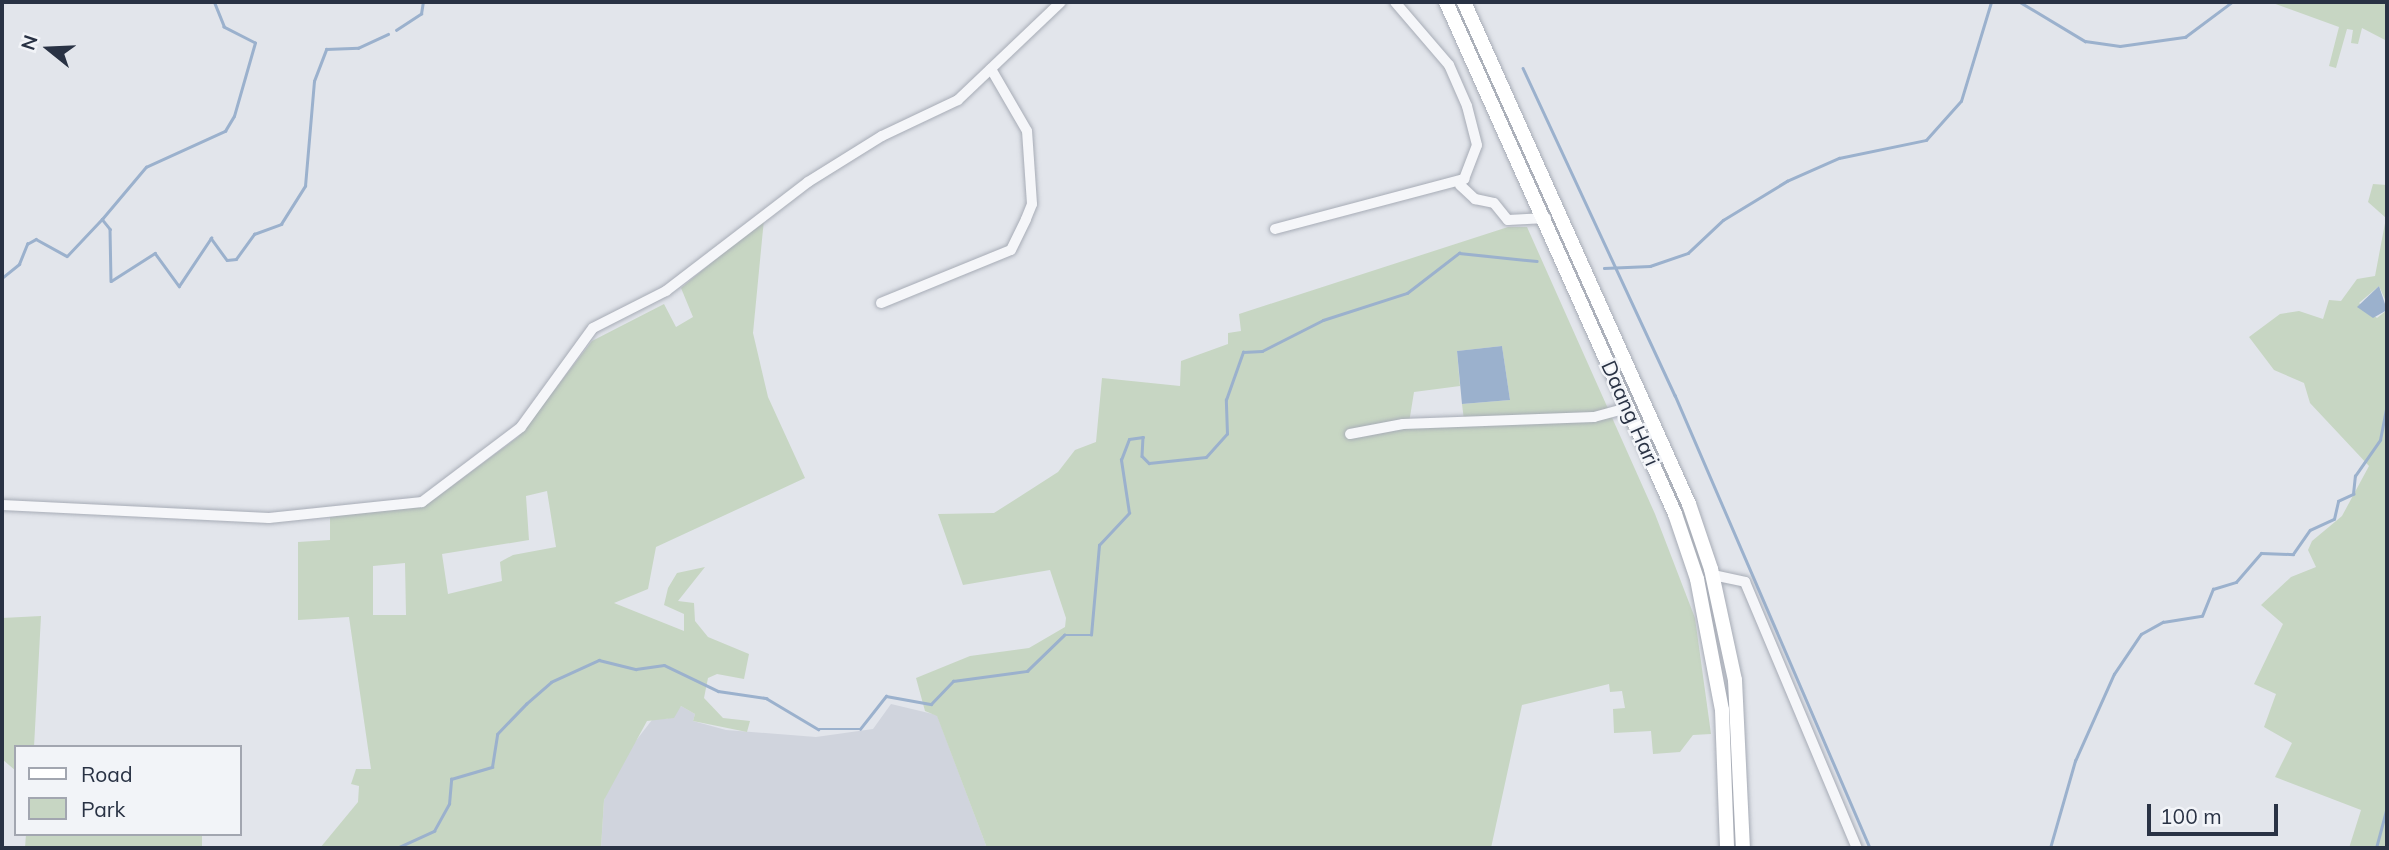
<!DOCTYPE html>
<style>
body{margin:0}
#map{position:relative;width:2389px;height:850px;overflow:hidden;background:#e2e5eb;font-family:Mulish,sans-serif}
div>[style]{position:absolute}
.built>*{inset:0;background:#d0d4dd}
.green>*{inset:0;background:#c7d6c3}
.water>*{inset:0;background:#9bb1cd}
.stream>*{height:2.5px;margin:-1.25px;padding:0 1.25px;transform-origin:1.25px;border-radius:1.25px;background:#9bb1cd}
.roads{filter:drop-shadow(0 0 2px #a7acb6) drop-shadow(0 0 2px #a7acb6)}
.minor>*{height:10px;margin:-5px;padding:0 5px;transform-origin:5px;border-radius:5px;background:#f5f6f9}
.major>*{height:14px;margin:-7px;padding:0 7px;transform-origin:7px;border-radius:7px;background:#fff}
span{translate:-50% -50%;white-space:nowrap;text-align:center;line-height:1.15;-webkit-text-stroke:5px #f2f4f8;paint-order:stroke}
.street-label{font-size:21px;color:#293244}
.frame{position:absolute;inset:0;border:4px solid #293244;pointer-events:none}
.legend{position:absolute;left:14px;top:745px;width:228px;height:91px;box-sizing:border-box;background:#f2f4f8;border:2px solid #a2a6b0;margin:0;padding:9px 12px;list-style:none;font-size:21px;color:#293244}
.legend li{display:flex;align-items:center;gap:14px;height:35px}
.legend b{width:35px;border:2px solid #a2a6b0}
.north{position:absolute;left:14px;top:14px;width:70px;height:70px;-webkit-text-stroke:5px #f2f4f8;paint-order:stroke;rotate:288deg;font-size:19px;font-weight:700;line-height:28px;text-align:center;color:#293244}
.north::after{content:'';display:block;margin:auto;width:24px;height:32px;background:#293244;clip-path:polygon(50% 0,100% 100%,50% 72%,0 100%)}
.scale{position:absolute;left:2147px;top:804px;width:131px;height:32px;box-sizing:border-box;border:4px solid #293244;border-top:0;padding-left:9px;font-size:21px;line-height:24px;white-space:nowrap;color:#293244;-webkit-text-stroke:5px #f2f4f8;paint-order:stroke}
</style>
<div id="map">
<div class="built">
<div style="clip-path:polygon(891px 704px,937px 715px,987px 848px,601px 848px,604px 800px,618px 764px,655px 716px,667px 719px,681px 706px,695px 714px,693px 721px,726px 730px,816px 737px,873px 729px)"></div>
</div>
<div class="green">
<div style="clip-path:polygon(2270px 2px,2387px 2px,2387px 41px,2362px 28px,2358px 44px,2351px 43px,2353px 30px,2347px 29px,2336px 68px,2329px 66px,2339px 27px)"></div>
<div style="clip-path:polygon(2373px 184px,2387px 185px,2387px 304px,2379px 286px,2359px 303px,2377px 318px,2387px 310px,2387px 847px,2349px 848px,2361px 810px,2275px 777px,2292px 743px,2264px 727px,2276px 694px,2254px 684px,2283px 624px,2261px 605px,2291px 577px,2316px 567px,2308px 550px,2312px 541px,2342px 516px,2369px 466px,2310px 403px,2304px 383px,2274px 370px,2249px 337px,2280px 314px,2299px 311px,2323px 319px,2329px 300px,2341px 301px,2357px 279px,2375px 276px,2386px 218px,2368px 202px)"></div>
<div style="clip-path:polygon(evenodd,764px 219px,753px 333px,768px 397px,805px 478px,656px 547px,648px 589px,614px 603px,684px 631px,684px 614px,664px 605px,668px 588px,677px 573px,705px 567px,678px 601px,694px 603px,695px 621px,708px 637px,749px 654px,744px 679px,717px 674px,708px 678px,704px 698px,723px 718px,750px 721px,747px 732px,693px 721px,695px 714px,681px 706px,674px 718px,647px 721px,604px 800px,601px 848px,320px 848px,358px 802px,359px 786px,351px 784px,356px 769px,371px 769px,349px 617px,298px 620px,298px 542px,330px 540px,330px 517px,433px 500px,518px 437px,592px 341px,664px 304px,676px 327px,693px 317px,681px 288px,764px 219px,547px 491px,556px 547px,513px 555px,500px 562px,502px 581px,448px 594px,442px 554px,529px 540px,526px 496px,547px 491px,764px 219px,405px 563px,406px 615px,373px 615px,373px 566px,405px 563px)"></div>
<div style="clip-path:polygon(evenodd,1508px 227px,1527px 227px,1655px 514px,1695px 618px,1711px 734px,1693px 735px,1680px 752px,1653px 754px,1651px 731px,1614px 733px,1613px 709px,1625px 708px,1622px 691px,1610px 692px,1609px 684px,1522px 705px,1491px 848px,987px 848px,937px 716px,925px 711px,916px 678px,970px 656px,1029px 648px,1065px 627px,1066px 618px,1050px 570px,963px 585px,938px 514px,994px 513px,1058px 472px,1075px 450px,1096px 442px,1102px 378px,1180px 386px,1181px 361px,1228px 344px,1228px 333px,1241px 331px,1239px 314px,1508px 227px,1502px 346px,1510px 400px,1462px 404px,1464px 420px,1409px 423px,1414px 392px,1460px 386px,1457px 351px,1502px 346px)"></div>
<div style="clip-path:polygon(41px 616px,34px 747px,16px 747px,16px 771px,2px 759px,2px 618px)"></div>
<div style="clip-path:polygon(26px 834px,202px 834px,202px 848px,25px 848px)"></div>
</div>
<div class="water">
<div style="clip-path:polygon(2379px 286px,2387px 310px,2373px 318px,2357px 307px)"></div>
<div style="clip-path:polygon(1502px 346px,1510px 400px,1462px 404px,1457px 351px)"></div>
</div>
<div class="stream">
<div style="left:2020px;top:2px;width:76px;rotate:31deg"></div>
<div style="left:2085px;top:41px;width:35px;rotate:8deg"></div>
<div style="left:2120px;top:46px;width:66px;rotate:-7.9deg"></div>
<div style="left:2185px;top:37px;width:59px;rotate:-36.7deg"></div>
<div style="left:396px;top:30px;width:30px;rotate:-33deg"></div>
<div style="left:421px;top:14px;width:12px;rotate:-81deg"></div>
<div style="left:1523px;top:68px;width:361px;rotate:65.1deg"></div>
<div style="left:1675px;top:395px;width:493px;rotate:66.7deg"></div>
<div style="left:102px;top:219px;width:68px;rotate:-49.8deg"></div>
<div style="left:146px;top:167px;width:87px;rotate:-24.5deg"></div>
<div style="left:225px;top:131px;width:17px;rotate:-59deg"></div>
<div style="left:234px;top:116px;width:76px;rotate:-74deg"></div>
<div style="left:255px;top:43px;width:35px;rotate:-153deg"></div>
<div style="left:224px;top:27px;width:27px;rotate:-112deg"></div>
<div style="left:1604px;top:268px;width:46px;rotate:-2.5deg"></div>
<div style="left:1650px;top:266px;width:40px;rotate:-18.9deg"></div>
<div style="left:1688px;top:253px;width:48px;rotate:-43.3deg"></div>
<div style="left:1723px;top:220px;width:75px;rotate:-31.4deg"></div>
<div style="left:1787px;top:181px;width:57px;rotate:-23.9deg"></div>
<div style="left:1839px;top:158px;width:89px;rotate:-11.7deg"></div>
<div style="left:1926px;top:140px;width:52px;rotate:-48.1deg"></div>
<div style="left:1961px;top:101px;width:103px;rotate:-73.1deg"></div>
<div style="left:2px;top:278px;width:22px;rotate:-39deg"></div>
<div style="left:19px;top:264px;width:22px;rotate:-68deg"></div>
<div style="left:27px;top:244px;width:10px;rotate:-29deg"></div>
<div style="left:36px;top:239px;width:35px;rotate:29deg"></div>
<div style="left:67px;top:256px;width:51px;rotate:-46.6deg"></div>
<div style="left:102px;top:219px;width:13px;rotate:51deg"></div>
<div style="left:110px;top:229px;width:52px;rotate:88.9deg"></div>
<div style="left:111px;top:281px;width:52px;rotate:-32.5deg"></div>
<div style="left:155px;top:253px;width:41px;rotate:54deg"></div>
<div style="left:179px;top:286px;width:58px;rotate:-56.3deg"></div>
<div style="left:211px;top:238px;width:27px;rotate:54deg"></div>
<div style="left:227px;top:260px;width:9px;rotate:-6deg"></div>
<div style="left:236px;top:259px;width:31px;rotate:-54deg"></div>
<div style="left:254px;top:234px;width:29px;rotate:-20deg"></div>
<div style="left:281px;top:224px;width:45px;rotate:-57.7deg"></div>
<div style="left:305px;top:186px;width:105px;rotate:-85.1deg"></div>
<div style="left:314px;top:81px;width:34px;rotate:-69deg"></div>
<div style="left:326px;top:49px;width:32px;rotate:-2deg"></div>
<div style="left:358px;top:48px;width:33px;rotate:-25deg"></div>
<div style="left:365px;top:848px;width:32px"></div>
<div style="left:397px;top:848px;width:41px;rotate:-24.7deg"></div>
<div style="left:434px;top:831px;width:31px;rotate:-61deg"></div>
<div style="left:449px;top:804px;width:25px;rotate:-85deg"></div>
<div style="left:451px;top:779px;width:43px;rotate:-16.3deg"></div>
<div style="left:492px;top:767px;width:33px;rotate:-81deg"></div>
<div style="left:497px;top:734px;width:42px;rotate:-46deg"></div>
<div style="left:526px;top:704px;width:33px;rotate:-41deg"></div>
<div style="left:551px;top:682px;width:53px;rotate:-24.6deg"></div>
<div style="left:599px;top:660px;width:38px;rotate:14deg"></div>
<div style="left:636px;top:669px;width:28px;rotate:-8deg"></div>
<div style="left:664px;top:665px;width:60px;rotate:25.7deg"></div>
<div style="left:718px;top:691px;width:49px;rotate:8.3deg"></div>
<div style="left:766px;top:698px;width:61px;rotate:30.8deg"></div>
<div style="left:818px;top:729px;width:42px"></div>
<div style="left:860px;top:729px;width:42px;rotate:-51.8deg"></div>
<div style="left:886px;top:696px;width:46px;rotate:10.1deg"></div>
<div style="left:931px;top:704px;width:32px;rotate:-46deg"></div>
<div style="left:953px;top:681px;width:75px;rotate:-7.7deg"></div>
<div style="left:1027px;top:671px;width:52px;rotate:-44.2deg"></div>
<div style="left:1064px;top:635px;width:27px"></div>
<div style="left:1091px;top:635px;width:90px;rotate:-84.9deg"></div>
<div style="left:1099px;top:545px;width:44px;rotate:-46.8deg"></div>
<div style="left:1129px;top:513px;width:54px;rotate:-98.6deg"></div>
<div style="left:1121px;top:460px;width:22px;rotate:-69deg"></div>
<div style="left:1129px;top:439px;width:14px;rotate:-8deg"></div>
<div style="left:1143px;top:437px;width:19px;rotate:93deg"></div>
<div style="left:1142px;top:456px;width:10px;rotate:45deg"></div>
<div style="left:1149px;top:463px;width:57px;rotate:-6deg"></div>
<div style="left:1206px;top:457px;width:31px;rotate:-48deg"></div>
<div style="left:1227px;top:434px;width:34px;rotate:-92deg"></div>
<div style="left:1226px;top:400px;width:51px;rotate:-70.5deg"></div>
<div style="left:1243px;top:352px;width:19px;rotate:-3deg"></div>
<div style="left:1262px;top:351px;width:68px;rotate:-26.9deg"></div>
<div style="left:1323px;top:320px;width:88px;rotate:-17.8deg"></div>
<div style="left:1407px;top:293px;width:66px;rotate:-37.6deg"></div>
<div style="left:1459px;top:253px;width:78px;rotate:5.9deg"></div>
<div style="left:2050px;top:848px;width:91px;rotate:-74deg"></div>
<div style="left:2075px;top:761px;width:95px;rotate:-65.9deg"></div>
<div style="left:2114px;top:674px;width:48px;rotate:-56deg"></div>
<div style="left:2141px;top:634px;width:25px;rotate:-29deg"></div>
<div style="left:2163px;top:622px;width:39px;rotate:-9deg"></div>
<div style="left:2202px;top:616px;width:29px;rotate:-68deg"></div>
<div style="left:2213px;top:589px;width:24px;rotate:-17deg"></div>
<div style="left:2236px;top:582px;width:38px;rotate:-49deg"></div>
<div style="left:2261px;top:553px;width:32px;rotate:2deg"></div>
<div style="left:2293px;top:554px;width:29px;rotate:-55deg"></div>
<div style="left:2310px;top:530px;width:26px;rotate:-25deg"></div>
<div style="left:2334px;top:519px;width:18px;rotate:-77deg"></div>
<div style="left:2338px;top:501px;width:17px;rotate:-25deg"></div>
<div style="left:2353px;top:494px;width:18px;rotate:-84deg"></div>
<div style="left:2355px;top:476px;width:44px;rotate:-55.2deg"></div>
<div style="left:2380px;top:440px;width:37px;rotate:-79deg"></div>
<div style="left:2376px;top:848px;width:42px;rotate:-75deg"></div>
</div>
<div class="roads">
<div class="minor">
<div style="left:1460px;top:185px;width:21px;rotate:43deg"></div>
<div style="left:1475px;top:199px;width:19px;rotate:12deg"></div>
<div style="left:1494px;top:203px;width:22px;rotate:51deg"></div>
<div style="left:1508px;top:220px;width:38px;rotate:-3deg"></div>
<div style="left:1275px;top:229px;width:196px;rotate:-14.8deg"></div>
<div style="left:1464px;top:179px;width:36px;rotate:-69deg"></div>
<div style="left:1477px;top:145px;width:40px;rotate:-104.4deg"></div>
<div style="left:1467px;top:106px;width:45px;rotate:-113.7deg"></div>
<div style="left:1449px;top:65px;width:83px;rotate:-130.6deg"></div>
<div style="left:881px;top:303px;width:140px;rotate:-22.2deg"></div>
<div style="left:1011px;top:250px;width:34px;rotate:-64deg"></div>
<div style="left:1026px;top:219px;width:16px;rotate:-68deg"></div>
<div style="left:1032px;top:204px;width:73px;rotate:-93.9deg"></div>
<div style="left:1027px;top:131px;width:72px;rotate:-120.1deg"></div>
<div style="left:1350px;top:434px;width:54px;rotate:-10.7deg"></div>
<div style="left:1403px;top:424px;width:191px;rotate:-2.1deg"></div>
<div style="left:1594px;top:417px;width:35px;rotate:-15deg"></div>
<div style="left:2px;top:505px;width:267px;rotate:2.8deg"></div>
<div style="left:269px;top:518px;width:154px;rotate:-6deg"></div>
<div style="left:422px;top:502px;width:124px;rotate:-37.1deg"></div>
<div style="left:521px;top:427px;width:122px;rotate:-54deg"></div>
<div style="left:593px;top:328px;width:82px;rotate:-26.9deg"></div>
<div style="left:666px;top:291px;width:179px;rotate:-37.5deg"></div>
<div style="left:808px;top:182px;width:87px;rotate:-31.9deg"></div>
<div style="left:882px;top:136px;width:84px;rotate:-25.3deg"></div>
<div style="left:958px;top:100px;width:142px;rotate:-43.6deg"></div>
<div style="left:1713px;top:575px;width:33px;rotate:12deg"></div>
<div style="left:1745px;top:582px;width:289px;rotate:67.2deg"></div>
</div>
<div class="major">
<div style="left:1446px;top:2px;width:561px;rotate:65.9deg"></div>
<div style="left:1675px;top:514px;width:69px;rotate:71.3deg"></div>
<div style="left:1697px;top:579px;width:133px;rotate:79.2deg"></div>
<div style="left:1722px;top:710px;width:138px;rotate:87.9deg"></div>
<div style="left:1464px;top:2px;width:550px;rotate:65.86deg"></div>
<div style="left:1689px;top:504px;width:69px;rotate:71.3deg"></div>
<div style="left:1711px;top:569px;width:114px;rotate:77.8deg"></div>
<div style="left:1735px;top:680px;width:168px;rotate:87.3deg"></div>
</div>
</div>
<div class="street-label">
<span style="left:1631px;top:413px;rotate:66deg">Daang Hari</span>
</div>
<div class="frame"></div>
<ul class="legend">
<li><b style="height:9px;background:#fff"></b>Road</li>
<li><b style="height:19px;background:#c7d6c3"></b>Park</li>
</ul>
<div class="north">N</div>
<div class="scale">100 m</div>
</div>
